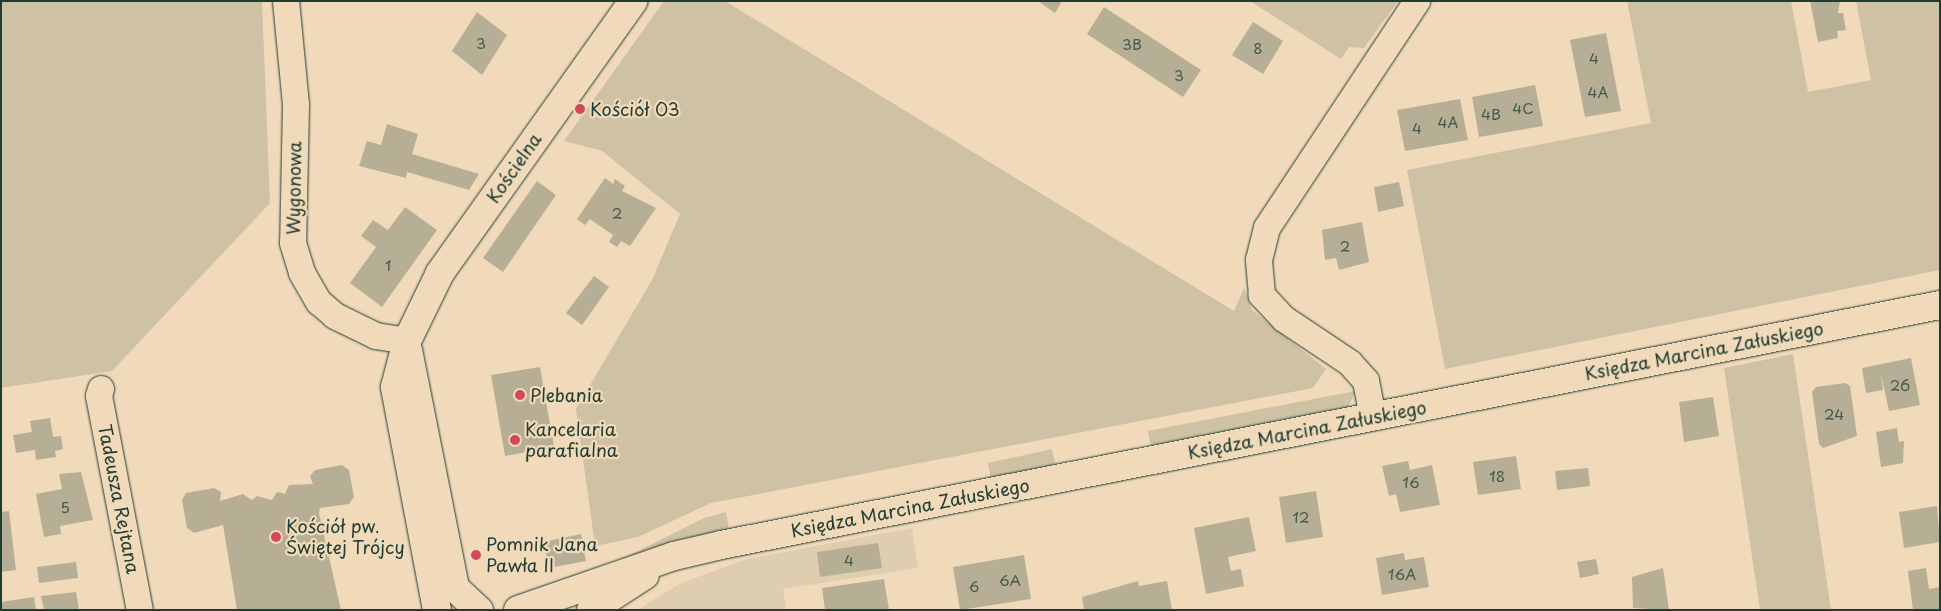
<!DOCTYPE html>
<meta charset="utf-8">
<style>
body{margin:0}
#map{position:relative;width:1941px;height:611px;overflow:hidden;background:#f1daba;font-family:"Playpen Sans",sans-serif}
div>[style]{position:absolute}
.built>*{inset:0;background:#dfcdaf}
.green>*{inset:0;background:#cfc1a4}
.building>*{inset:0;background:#b6af95}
.roads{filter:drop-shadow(0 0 1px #1f3d34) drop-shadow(0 0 1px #1f3d34)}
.street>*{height:26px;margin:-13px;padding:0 13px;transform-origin:13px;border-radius:13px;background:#f1daba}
.secondary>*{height:28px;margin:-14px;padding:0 14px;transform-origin:14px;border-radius:14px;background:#f1daba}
.dots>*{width:14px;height:14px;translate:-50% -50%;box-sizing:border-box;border:2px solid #f1daba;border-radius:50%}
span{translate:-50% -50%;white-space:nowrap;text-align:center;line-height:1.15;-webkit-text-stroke:4.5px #f1daba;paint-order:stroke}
.number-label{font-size:15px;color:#455a4c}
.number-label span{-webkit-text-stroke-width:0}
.poi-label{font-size:18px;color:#1f3d34}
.left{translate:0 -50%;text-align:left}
.street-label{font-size:18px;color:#1f3d34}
.frame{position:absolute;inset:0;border:2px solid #1f3d34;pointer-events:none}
</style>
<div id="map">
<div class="built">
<div style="clip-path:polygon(912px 528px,918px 568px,783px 589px,786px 610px,637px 610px,681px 583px,747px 559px)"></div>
</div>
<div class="green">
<div style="clip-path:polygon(1px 1px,262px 1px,270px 203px,112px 371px,1px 388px)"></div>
<div style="clip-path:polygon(664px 1px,725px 1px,1234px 311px,1244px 288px,1252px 310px,1326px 369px,1313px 388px,711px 503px,638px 537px,595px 546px,576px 409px,652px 280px,680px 214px,602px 151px,564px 141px)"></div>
<div style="clip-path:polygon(1250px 1px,1398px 1px,1364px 48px,1349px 47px,1341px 59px)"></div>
<div style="clip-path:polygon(1627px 1px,1791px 1px,1808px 92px,1871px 80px,1856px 1px,1940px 1px,1940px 270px,1445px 369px,1407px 170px,1651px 123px)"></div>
<div style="clip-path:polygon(1793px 354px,1831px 610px,1760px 610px,1724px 368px)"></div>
<div style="clip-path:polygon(1355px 391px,1348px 408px,1151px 448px,1148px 431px)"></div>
<div style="clip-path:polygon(1052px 449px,1056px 467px,991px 480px,988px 463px)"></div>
<div style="clip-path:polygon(726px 512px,729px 530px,610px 565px,704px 518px)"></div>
</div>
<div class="building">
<div style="clip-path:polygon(1038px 1px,1062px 1px,1055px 13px)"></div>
<div style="clip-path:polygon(1810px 1px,1840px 1px,1838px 13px,1843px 13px,1846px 30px,1837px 31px,1838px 38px,1818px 42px)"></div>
<div style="clip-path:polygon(1104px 7px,1201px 70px,1183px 97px,1087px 34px)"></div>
<div style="clip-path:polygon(477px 12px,507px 35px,482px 75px,452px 51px)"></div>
<div style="clip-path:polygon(1253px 22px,1283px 41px,1263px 74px,1232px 55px)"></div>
<div style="clip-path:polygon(1606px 33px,1621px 111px,1585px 117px,1570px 40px)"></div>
<div style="clip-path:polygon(1535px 85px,1543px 126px,1479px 137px,1472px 97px)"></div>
<div style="clip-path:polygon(1460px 99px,1468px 140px,1405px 151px,1397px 110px)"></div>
<div style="clip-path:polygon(387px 124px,418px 134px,412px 154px,479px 174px,469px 190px,407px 172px,406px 178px,359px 166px,367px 141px,381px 145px)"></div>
<div style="clip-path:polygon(605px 178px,613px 184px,615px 179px,625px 186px,622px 191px,656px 208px,630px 246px,621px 241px,617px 247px,609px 242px,613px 235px,590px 219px,585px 225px,577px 219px)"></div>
<div style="clip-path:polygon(537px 181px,556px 195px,503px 272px,483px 258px)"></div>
<div style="clip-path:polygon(1399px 182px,1404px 206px,1378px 212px,1374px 187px)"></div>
<div style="clip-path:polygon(405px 207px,437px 230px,382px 307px,350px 283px,376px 247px,361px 236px,373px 220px,388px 230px)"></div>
<div style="clip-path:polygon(1362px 222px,1369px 262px,1339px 270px,1336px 258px,1325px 260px,1322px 230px)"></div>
<div style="clip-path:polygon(594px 276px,609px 287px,582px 325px,566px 313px)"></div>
<div style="clip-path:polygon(1911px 358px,1920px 405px,1889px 411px,1881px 374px,1883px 390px,1866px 393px,1862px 368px)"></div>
<div style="clip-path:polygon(540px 367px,554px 447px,505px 456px,491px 375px)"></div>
<div style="clip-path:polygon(1845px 383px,1850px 386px,1857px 436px,1823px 448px,1819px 444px,1812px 392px,1816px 387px)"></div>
<div style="clip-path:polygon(1713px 397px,1719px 436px,1684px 442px,1679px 402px)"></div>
<div style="clip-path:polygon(50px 418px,53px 437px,61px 436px,63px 449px,55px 451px,56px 457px,36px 460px,35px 450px,16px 453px,13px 435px,32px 432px,30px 421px)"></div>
<div style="clip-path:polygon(1897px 428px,1899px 442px,1904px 441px,1903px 463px,1881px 467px,1876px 432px)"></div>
<div style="clip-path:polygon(1516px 456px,1521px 489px,1478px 495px,1473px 462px)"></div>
<div style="clip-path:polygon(1408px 461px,1410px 470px,1432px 465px,1440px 505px,1400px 512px,1396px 494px,1389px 496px,1382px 466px)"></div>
<div style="clip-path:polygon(342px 465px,349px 470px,354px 497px,349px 504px,320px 508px,319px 513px,341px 610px,237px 610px,223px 525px,194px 533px,187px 528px,182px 500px,186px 493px,214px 488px,221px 492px,220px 501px,243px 494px,252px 500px,257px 496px,272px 500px,277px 492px,285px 494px,289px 485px,313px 484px,310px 476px,315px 470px)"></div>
<div style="clip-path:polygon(1588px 468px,1590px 486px,1557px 490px,1555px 471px)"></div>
<div style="clip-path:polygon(81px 472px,93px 520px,60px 526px,61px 534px,44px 537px,36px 494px,62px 489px,59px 474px)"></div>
<div style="clip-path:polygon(1316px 491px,1323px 537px,1286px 543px,1279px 497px)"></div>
<div style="clip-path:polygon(1937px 506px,1940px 542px,1904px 548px,1899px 512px)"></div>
<div style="clip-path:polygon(9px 511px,16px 570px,1px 572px,1px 512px)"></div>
<div style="clip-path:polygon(1249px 517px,1256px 551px,1228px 557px,1231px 571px,1241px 569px,1244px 586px,1206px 594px,1194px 528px)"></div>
<div style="clip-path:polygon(581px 534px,586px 561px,549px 568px,544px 542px)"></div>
<div style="clip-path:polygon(878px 543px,882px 568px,820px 577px,817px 552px)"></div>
<div style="clip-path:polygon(1404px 553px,1405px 560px,1424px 557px,1429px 587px,1382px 595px,1376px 558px)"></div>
<div style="clip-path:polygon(1024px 555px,1031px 599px,960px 610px,953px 567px)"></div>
<div style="clip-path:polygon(1596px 559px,1599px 574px,1580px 578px,1577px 562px)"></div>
<div style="clip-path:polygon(76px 562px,78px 578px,39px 583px,37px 567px)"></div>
<div style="clip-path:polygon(1663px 568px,1669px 610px,1633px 608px,1632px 577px)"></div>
<div style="clip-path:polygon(1926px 568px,1929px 589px,1940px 587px,1940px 610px,1913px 610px,1908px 571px)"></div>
<div style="clip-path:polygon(884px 579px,889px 610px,825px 610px,822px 588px)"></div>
<div style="clip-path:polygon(1138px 581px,1139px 586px,1167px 581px,1172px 610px,1084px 610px,1082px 597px)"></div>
<div style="clip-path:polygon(76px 592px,79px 610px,44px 610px,41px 596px)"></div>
<div style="clip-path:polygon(34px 597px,36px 610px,1px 610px,1px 602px)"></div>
</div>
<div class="roads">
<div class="street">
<div style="left:286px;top:1px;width:104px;rotate:84.5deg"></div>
<div style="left:296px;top:105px;width:138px;rotate:91.2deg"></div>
<div style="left:293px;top:243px;width:31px;rotate:73deg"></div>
<div style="left:302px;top:273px;width:34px;rotate:60deg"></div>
<div style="left:319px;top:302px;width:21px;rotate:41deg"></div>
<div style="left:335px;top:316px;width:46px;rotate:26deg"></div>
<div style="left:376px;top:336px;width:31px;rotate:9deg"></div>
<div style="left:101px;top:389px;width:7px;rotate:106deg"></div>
<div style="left:99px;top:396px;width:218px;rotate:79.2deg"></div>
<div style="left:1373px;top:417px;width:37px;rotate:-101deg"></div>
<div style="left:1366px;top:381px;width:24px;rotate:-132deg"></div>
<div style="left:1350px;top:363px;width:79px;rotate:-146.3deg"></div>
<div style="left:1284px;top:319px;width:33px;rotate:-133deg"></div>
<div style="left:1262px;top:295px;width:35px;rotate:-95deg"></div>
<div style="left:1259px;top:260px;width:33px;rotate:-76deg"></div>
<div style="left:1267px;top:228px;width:272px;rotate:-56.5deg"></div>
</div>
<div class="secondary">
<div style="left:408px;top:350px;width:243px;rotate:78.8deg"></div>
<div style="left:455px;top:588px;width:33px;rotate:43deg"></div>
<div style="left:437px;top:610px;width:227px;rotate:-100.7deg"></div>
<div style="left:395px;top:387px;width:48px;rotate:-75.4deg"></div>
<div style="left:407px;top:341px;width:76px;rotate:-64.1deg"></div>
<div style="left:440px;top:273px;width:334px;rotate:-54.6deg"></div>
<div style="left:518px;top:610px;width:165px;rotate:-19.1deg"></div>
<div style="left:674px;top:556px;width:48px;rotate:-13.2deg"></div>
<div style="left:721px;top:545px;width:1242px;rotate:-11.14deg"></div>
<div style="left:591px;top:610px;width:64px;rotate:-32.9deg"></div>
</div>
</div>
<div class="dots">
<div style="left:580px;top:109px;background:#d1495b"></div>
<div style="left:520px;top:395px;background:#d1495b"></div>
<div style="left:515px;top:440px;background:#d1495b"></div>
<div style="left:276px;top:537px;background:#d1495b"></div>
<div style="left:476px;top:555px;background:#d1495b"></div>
</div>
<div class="number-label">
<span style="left:481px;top:43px">3</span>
<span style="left:1132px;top:44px">3B</span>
<span style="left:1258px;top:48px">8</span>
<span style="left:1594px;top:58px">4</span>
<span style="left:1179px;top:75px">3</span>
<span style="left:1598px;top:92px">4A</span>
<span style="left:1523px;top:108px">4C</span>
<span style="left:1491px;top:114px">4B</span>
<span style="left:1448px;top:122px">4A</span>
<span style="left:1417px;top:128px">4</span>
<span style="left:617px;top:213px">2</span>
<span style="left:1345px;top:246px">2</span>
<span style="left:388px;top:265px">1</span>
<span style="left:1900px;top:385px">26</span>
<span style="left:1834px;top:414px">24</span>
<span style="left:1497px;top:476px">18</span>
<span style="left:1411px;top:482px">16</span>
<span style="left:65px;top:507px">5</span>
<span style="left:1301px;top:517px">12</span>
<span style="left:849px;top:560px">4</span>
<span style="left:1402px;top:574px">16A</span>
<span style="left:1010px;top:580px">6A</span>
<span style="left:974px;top:586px">6</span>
</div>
<div class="poi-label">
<span class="left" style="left:590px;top:109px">Kościół 03</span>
<span class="left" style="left:530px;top:395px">Plebania</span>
<span class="left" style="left:525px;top:440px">Kancelaria<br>parafialna</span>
<span class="left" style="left:286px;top:537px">Kościół pw.<br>Świętej Trójcy</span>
<span class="left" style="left:486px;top:555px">Pomnik Jana<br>Pawła II</span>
</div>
<div class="street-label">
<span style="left:514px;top:168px;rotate:-55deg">Kościelna</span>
<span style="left:294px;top:188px;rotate:-89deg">Wygonowa</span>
<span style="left:1704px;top:351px;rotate:-11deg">Księdza Marcina Załuskiego</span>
<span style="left:1307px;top:430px;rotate:-11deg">Księdza Marcina Załuskiego</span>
<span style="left:119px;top:499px;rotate:79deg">Tadeusza Rejtana</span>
<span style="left:910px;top:508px;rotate:-11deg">Księdza Marcina Załuskiego</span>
</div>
<div class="frame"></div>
</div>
